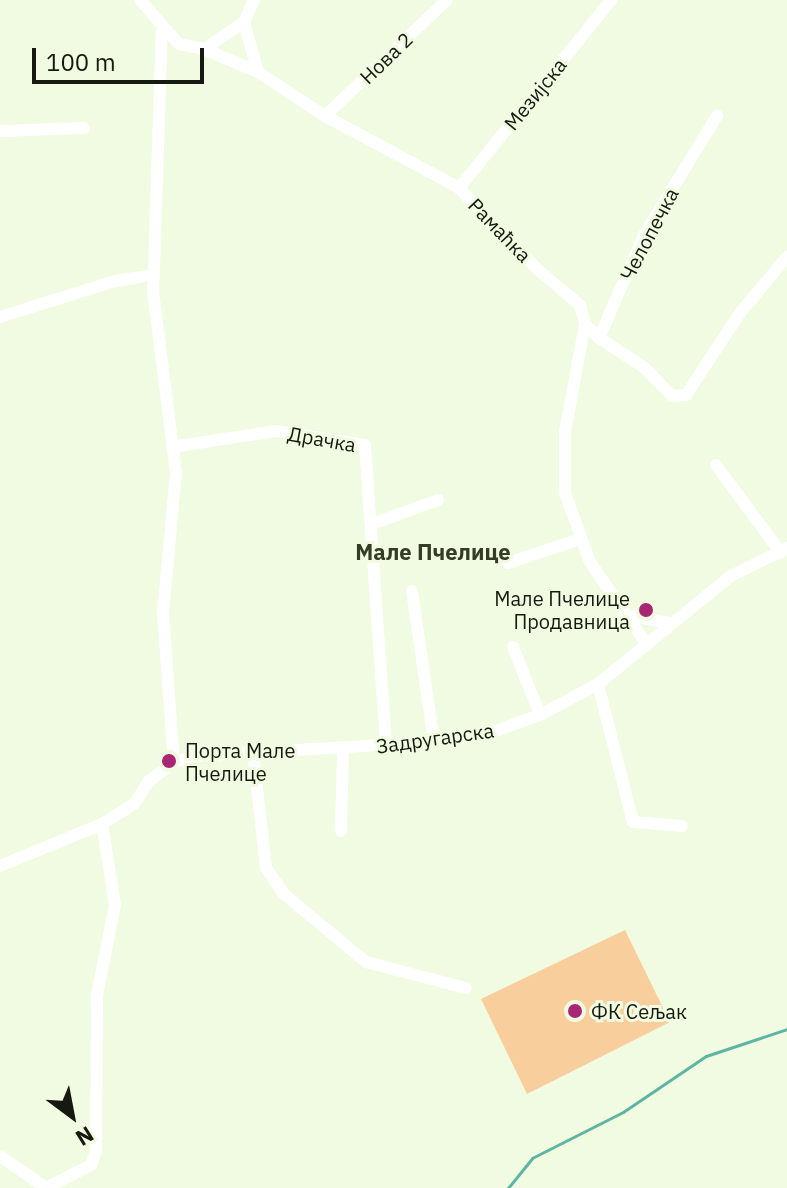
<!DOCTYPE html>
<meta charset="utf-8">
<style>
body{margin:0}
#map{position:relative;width:787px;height:1188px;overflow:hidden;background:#f1fbe2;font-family:"IBM Plex Sans",sans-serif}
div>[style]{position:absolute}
.green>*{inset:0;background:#f8ce9d}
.stream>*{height:3px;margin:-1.5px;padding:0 1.5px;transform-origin:1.5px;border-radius:1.5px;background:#5fb5a4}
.minor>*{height:12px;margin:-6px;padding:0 6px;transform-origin:6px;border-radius:6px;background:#fff}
.dots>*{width:22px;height:22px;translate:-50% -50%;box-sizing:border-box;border:4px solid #f1fbe2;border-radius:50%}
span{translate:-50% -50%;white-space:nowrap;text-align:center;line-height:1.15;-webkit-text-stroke:6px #f1fbe2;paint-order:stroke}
.street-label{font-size:20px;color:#161910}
.poi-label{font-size:20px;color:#161910}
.right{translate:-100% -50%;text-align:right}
.left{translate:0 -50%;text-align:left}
.neighbourhood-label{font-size:22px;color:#343c28;font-weight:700}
.north{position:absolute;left:32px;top:1076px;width:80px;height:80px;-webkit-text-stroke:6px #f1fbe2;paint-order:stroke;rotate:148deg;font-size:22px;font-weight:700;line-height:32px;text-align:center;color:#161910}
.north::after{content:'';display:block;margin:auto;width:28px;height:36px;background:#161910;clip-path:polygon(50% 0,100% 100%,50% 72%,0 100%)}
.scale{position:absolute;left:32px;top:48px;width:172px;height:36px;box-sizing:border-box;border:4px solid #161910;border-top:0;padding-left:10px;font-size:24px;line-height:28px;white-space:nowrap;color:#161910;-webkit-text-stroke:6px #f1fbe2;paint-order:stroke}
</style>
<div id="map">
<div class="green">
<div style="clip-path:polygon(625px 930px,670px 1022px,527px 1094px,481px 999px)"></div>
</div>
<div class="stream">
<div style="left:508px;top:1188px;width:38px;rotate:-51deg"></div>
<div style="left:532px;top:1158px;width:102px;rotate:-26.8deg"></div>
<div style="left:623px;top:1112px;width:100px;rotate:-34deg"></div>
<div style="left:706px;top:1056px;width:85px;rotate:-18.4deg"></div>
</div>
<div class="minor">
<div style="left:140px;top:0;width:59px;rotate:48.4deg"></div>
<div style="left:179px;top:44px;width:25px;rotate:11deg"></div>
<div style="left:204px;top:49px;width:59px;rotate:23.1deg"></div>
<div style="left:258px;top:72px;width:80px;rotate:33.3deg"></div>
<div style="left:325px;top:116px;width:152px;rotate:28.2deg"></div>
<div style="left:459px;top:188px;width:111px;rotate:46.1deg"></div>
<div style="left:536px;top:268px;width:57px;rotate:40.1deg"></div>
<div style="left:580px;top:305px;width:20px;rotate:75deg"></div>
<div style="left:585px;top:324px;width:110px;rotate:100.5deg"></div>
<div style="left:565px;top:432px;width:61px;rotate:90deg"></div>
<div style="left:565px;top:493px;width:73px;rotate:70.1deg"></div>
<div style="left:590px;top:562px;width:101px;rotate:55.5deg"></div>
<div style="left:244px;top:22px;width:52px;rotate:74.4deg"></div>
<div style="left:162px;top:25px;width:266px;rotate:91.9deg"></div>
<div style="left:153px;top:291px;width:183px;rotate:82.8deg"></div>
<div style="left:176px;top:473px;width:141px;rotate:95.3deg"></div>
<div style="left:163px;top:613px;width:149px;rotate:85.8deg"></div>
<div style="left:204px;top:49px;width:48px;rotate:-34deg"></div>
<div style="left:244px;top:22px;width:24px;rotate:-66deg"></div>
<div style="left:325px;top:116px;width:168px;rotate:-43.6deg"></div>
<div style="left:0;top:131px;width:84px;rotate:-2deg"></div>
<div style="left:459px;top:188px;width:242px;rotate:-51deg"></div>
<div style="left:0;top:317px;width:121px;rotate:-17.4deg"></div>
<div style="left:115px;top:281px;width:39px;rotate:-9deg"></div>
<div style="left:585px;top:324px;width:20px;rotate:45deg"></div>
<div style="left:599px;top:338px;width:112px;rotate:-66.4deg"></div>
<div style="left:644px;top:235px;width:140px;rotate:-58.5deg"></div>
<div style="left:599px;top:338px;width:55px;rotate:33.1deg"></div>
<div style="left:645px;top:368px;width:39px;rotate:46deg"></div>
<div style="left:672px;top:396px;width:14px;rotate:-4deg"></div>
<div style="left:686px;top:395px;width:98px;rotate:-56.6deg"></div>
<div style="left:740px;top:313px;width:73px;rotate:-50deg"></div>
<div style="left:172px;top:447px;width:104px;rotate:-8.8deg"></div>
<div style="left:275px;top:431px;width:91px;rotate:8.8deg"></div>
<div style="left:365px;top:445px;width:301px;rotate:86deg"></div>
<div style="left:716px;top:465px;width:109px;rotate:53.5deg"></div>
<div style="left:372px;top:524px;width:70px;rotate:-20deg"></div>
<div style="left:508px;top:563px;width:76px;rotate:-18.4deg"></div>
<div style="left:412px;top:591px;width:153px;rotate:81.7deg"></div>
<div style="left:626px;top:615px;width:45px;rotate:10.3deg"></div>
<div style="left:513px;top:647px;width:73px;rotate:68.3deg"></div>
<div style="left:598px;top:684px;width:142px;rotate:75.8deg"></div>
<div style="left:633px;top:822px;width:49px;rotate:4.7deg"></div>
<div style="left:253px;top:752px;width:117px;rotate:83.6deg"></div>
<div style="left:266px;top:868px;width:32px;rotate:55deg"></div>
<div style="left:284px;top:894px;width:107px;rotate:39.7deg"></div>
<div style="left:366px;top:962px;width:103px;rotate:14.6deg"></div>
<div style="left:341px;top:831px;width:80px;rotate:-88.6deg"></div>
<div style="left:0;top:866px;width:110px;rotate:-22.4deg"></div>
<div style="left:102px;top:824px;width:39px;rotate:-32deg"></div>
<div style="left:135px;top:803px;width:26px;rotate:-58deg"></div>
<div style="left:149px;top:781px;width:31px;rotate:-37deg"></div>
<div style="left:174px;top:762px;width:23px;rotate:-15deg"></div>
<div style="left:196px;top:756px;width:238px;rotate:-3.4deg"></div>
<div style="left:434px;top:742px;width:54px;rotate:-8.6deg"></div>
<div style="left:487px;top:734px;width:56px;rotate:-19.7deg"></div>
<div style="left:540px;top:715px;width:66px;rotate:-28.1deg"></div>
<div style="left:598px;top:684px;width:171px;rotate:-39.1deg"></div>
<div style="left:731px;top:576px;width:63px;rotate:-26.6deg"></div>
<div style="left:0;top:1156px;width:56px;rotate:34.8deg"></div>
<div style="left:46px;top:1188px;width:51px;rotate:-27.1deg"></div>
<div style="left:91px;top:1165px;width:15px;rotate:-70deg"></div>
<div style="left:96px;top:1151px;width:156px;rotate:-89.6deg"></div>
<div style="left:97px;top:995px;width:92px;rotate:-78.7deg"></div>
<div style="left:115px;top:905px;width:82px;rotate:-99.1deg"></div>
</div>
<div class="dots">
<div style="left:646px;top:610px;background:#a82672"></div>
<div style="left:169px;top:761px;background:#a82672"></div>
<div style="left:575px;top:1011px;background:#a82672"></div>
</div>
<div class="street-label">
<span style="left:386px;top:58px;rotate:-44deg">Нова 2</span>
<span style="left:535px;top:94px;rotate:-51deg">Мезијска</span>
<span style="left:500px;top:230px;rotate:46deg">Рамаћка</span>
<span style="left:649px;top:234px;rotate:-62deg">Челопечка</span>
<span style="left:322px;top:439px;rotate:10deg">Драчка</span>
<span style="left:435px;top:738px;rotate:-8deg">Задругарска</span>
</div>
<div class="poi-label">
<span class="right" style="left:630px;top:610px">Мале Пчелице<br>Продавница</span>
<span class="left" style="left:185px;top:762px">Порта Мале<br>Пчелице</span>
<span class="left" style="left:591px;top:1011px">ФК Сељак</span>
</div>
<div class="neighbourhood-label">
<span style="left:433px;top:552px">Мале Пчелице</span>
</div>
<div class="north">N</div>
<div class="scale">100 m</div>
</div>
